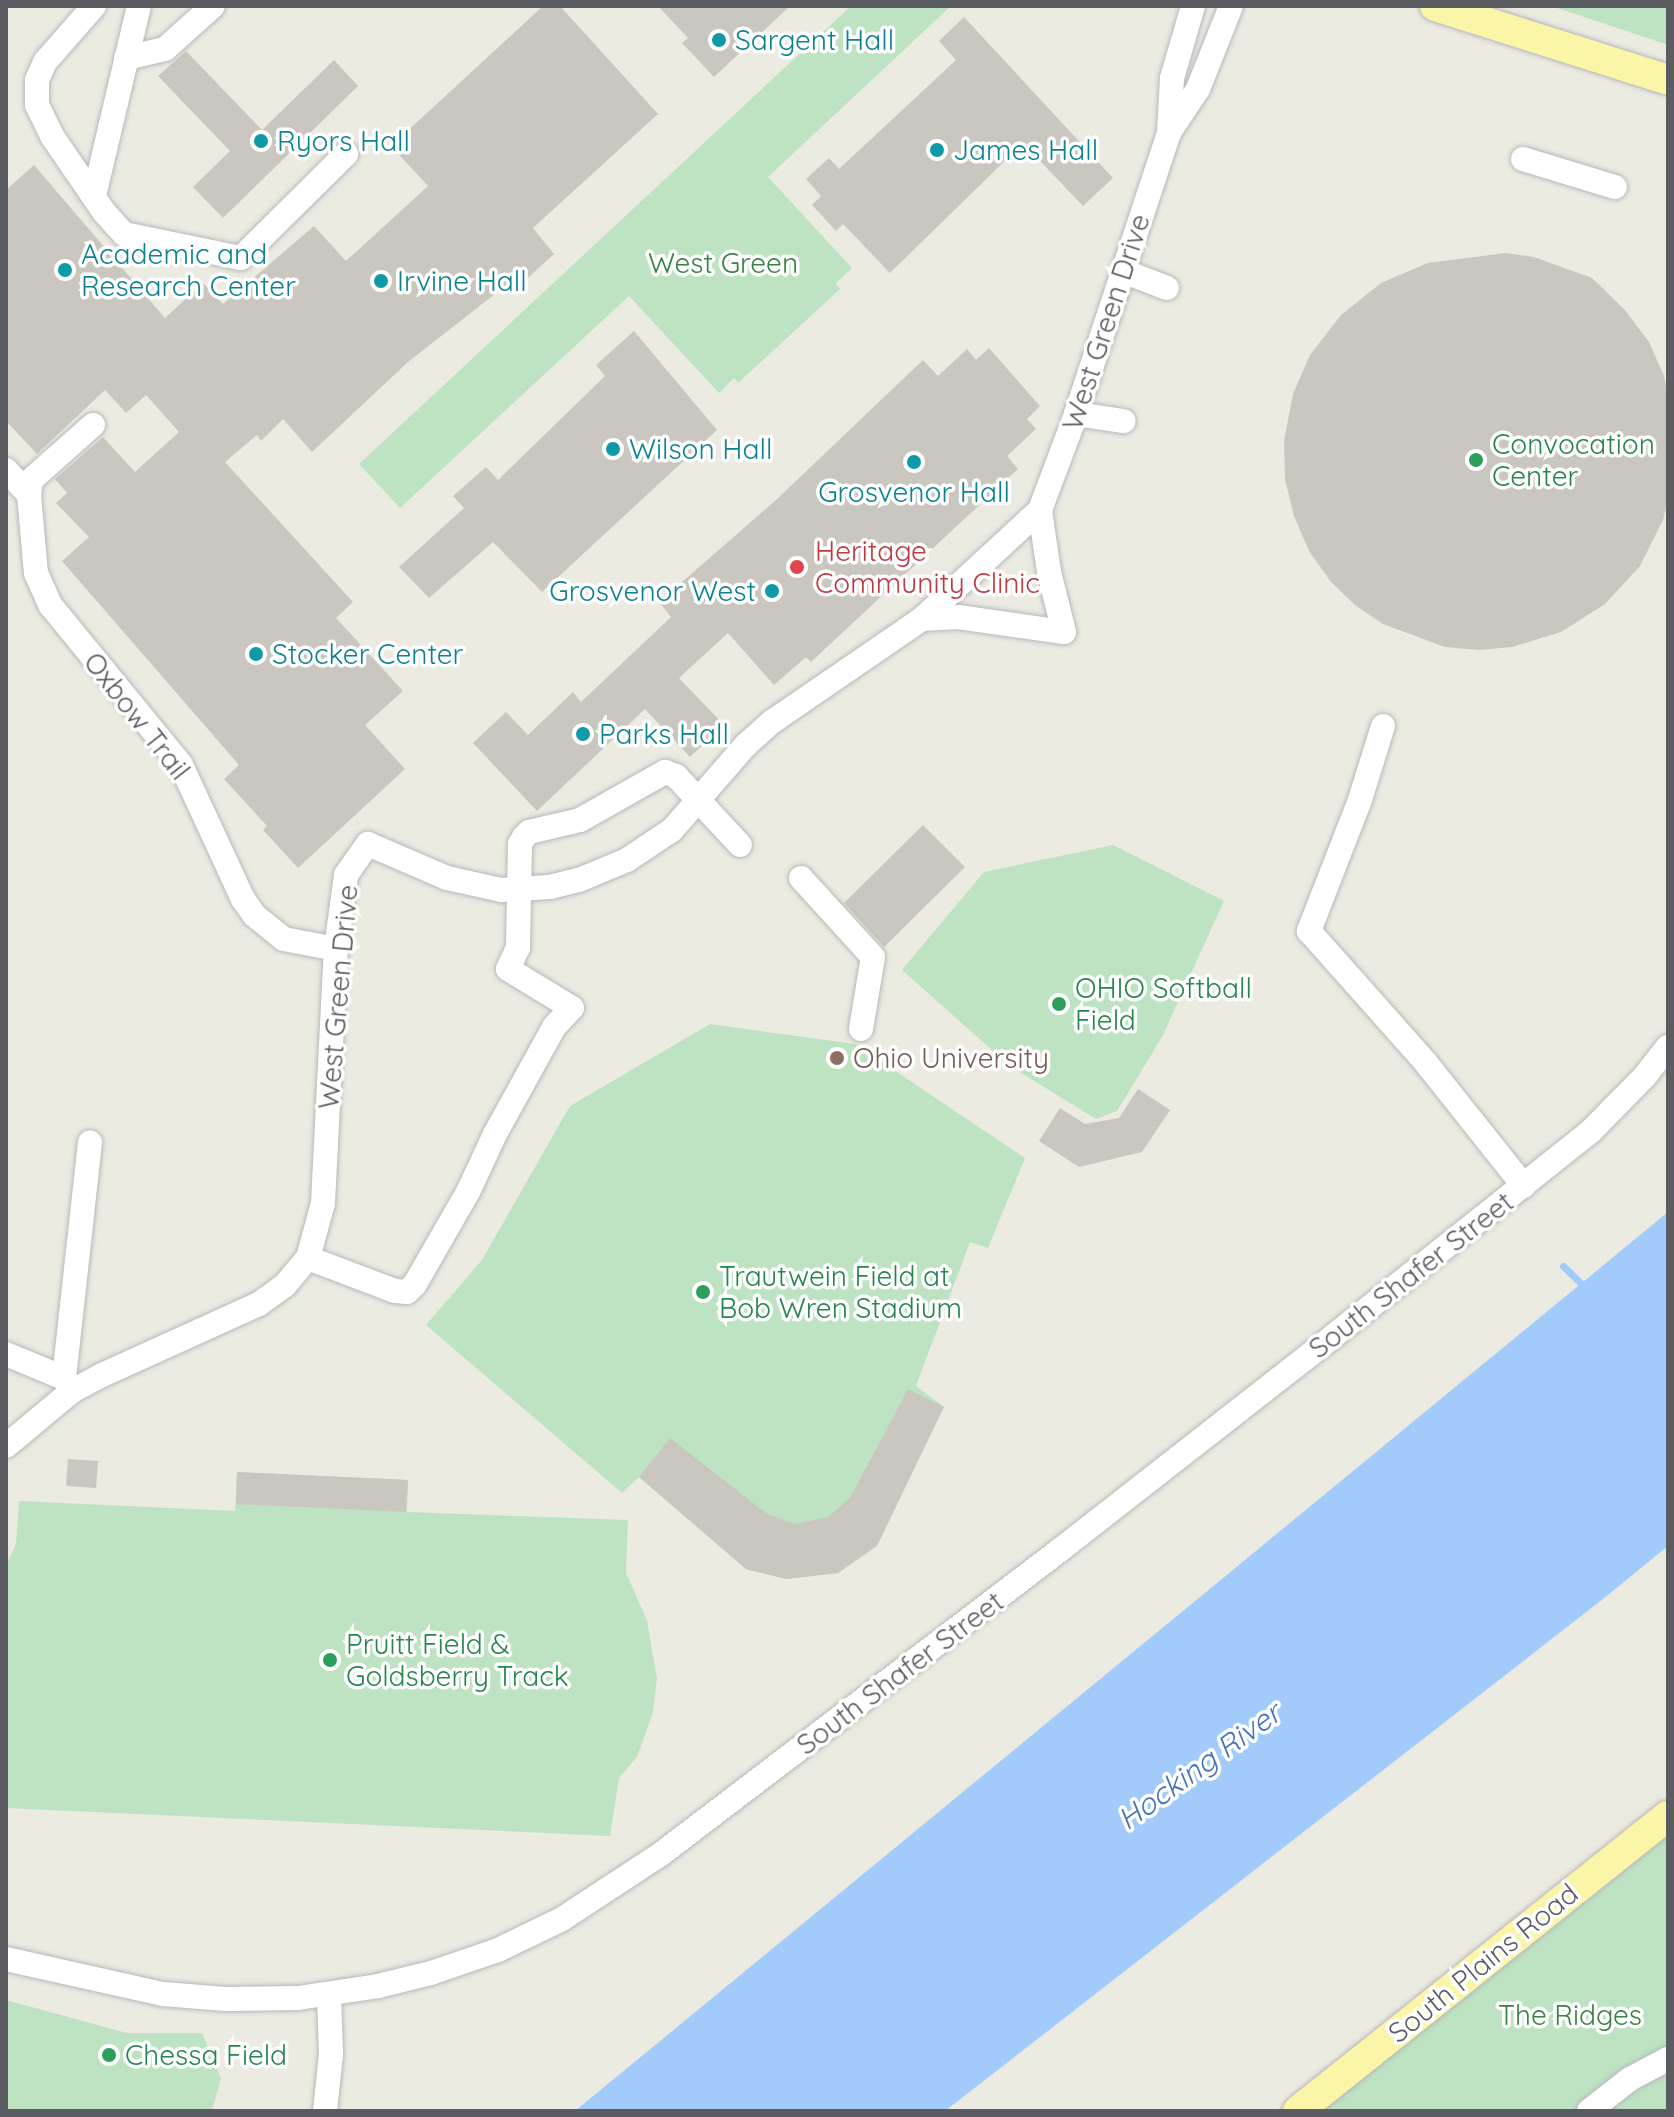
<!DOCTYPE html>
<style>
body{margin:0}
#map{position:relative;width:1674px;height:2117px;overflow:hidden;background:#ecebe1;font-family:Quicksand,sans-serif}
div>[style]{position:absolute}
.green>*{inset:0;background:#bee3c2}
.water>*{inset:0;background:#a2cbfb}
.stream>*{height:7px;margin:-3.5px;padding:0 3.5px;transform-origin:3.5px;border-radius:3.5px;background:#a2cbfb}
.building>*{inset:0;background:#c9c7c0}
.roads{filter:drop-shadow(0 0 2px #b7b8bd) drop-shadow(0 0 2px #b7b8bd)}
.minor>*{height:24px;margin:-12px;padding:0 12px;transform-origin:12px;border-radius:12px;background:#fff}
.major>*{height:30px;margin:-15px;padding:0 15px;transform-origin:15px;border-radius:15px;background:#fbf6a7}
.dots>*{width:22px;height:22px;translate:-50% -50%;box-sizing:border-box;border:4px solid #fff;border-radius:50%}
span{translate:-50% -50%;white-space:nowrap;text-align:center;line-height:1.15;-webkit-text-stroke:7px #fff;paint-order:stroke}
.culture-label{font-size:28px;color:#0d838f}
.left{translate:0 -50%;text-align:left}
.right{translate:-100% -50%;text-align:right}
.park-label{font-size:28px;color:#388243}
.street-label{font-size:28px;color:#5a5c61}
.leisure-label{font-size:28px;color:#27864d}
.health-label{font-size:28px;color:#be3a42}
.education-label{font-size:28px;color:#785e54}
.water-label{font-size:30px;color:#4773bc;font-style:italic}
.frame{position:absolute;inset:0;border:8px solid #5a5c61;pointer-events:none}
</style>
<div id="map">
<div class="green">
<div style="clip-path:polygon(851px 6px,951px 6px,768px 177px,852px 268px,836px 283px,840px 289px,738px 383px,734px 378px,719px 393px,629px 296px,400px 508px,359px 464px)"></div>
<div style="clip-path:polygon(1551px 6px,1668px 6px,1668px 45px)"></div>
<div style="clip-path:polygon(1113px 845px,1224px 901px,1162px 1037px,1117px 1111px,1096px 1119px,1010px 1066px,902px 970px,984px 872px)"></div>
<div style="clip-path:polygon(710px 1024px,855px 1044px,1025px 1158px,988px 1248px,970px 1242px,916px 1386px,944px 1407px,838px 1573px,786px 1579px,746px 1569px,639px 1477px,622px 1493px,426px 1325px,482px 1260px,570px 1106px)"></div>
<div style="clip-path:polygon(237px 1472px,408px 1480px,407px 1512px,628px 1520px,626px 1573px,647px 1620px,657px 1679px,653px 1712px,637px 1757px,619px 1778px,610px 1836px,6px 1808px,6px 1565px,16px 1544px,19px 1501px,235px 1511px)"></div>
<div style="clip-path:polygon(1668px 1816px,1668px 2111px,1298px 2111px)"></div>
<div style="clip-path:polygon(6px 2000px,127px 2033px,202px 2033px,221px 2078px,212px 2111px,6px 2111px)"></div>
</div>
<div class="water">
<div style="clip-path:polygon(1668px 1212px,1668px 1546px,1603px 1599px,945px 2111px,575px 2111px)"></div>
</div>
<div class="stream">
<div style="left:1563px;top:1266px;width:33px;rotate:44deg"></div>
</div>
<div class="building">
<div style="clip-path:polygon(543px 6px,560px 6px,658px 114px,533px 228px,554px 254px,519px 286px,514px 279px,408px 362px,312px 452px,283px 419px,261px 441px,257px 435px,225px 462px,353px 602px,336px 618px,403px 691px,365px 725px,405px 769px,298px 868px,263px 830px,267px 826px,224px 779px,239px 765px,62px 561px,89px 537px,56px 503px,67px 493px,55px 479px,103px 437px,135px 472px,179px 432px,146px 395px,126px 413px,105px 390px,37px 454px,6px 421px,6px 190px,34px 165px,165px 318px,203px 283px,223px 304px,314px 226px,346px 261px,428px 186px,391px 146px)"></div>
<div style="clip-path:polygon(658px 6px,790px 6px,714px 77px,682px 43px,688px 38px)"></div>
<div style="clip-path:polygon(964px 17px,1113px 178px,1083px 206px,1023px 143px,890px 273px,843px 224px,836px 231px,812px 205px,821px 196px,806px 179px,829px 158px,839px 169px,956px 60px,939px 41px)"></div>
<div style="clip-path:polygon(186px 51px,262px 130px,334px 60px,358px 86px,223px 218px,193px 187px,230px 151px,158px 76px)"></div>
<div style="clip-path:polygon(1505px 253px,1534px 257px,1592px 278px,1624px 309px,1649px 342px,1664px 376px,1668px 397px,1668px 499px,1663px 520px,1640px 566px,1605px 604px,1561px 632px,1512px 647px,1478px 650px,1445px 647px,1383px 624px,1355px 605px,1331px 582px,1309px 551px,1294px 516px,1285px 479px,1284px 441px,1293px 394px,1310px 355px,1341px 315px,1381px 283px,1428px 263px)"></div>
<div style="clip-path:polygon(634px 331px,717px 430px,542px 592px,493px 542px,429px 598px,399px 567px,464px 508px,453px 496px,486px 467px,498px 480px,605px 376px,596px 365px)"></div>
<div style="clip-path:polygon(989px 348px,1040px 406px,1027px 419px,1036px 429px,1007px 456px,1018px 469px,811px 662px,806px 657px,774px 685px,728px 633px,679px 678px,724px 725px,690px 757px,645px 709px,537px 811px,473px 743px,506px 712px,528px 735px,573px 692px,581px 702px,671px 617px,659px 602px,776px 500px,923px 360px,938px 376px,967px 349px,976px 360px)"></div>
<div style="clip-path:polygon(923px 825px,965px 867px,884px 947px,844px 903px)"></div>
<div style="clip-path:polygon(1138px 1089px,1170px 1110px,1142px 1152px,1079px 1167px,1039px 1141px,1060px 1108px,1085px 1124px,1119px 1118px)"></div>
<div style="clip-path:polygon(908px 1389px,944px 1407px,877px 1546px,838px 1573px,786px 1579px,746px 1569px,639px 1477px,670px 1438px,766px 1513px,794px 1524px,828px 1517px,850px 1498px)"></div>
<div style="clip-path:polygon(68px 1459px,98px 1461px,96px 1488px,66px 1486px)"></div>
<div style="clip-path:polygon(237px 1472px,408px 1480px,406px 1512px,236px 1504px)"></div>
</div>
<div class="roads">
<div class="minor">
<div style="left:94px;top:6px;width:74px;rotate:131.2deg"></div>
<div style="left:45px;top:62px;width:20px;rotate:114deg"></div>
<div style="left:37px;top:80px;width:25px;rotate:90deg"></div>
<div style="left:37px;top:105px;width:34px;rotate:64deg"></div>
<div style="left:52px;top:136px;width:92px;rotate:55.6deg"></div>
<div style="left:104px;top:212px;width:30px;rotate:48deg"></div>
<div style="left:124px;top:234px;width:119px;rotate:11.6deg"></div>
<div style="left:241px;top:258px;width:148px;rotate:-44.7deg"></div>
<div style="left:126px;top:58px;width:40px;rotate:-13deg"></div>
<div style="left:165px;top:49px;width:64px;rotate:-41.9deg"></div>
<div style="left:1170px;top:131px;width:50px;rotate:-56.3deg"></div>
<div style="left:1198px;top:89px;width:89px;rotate:-68.3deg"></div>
<div style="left:1523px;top:159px;width:96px;rotate:16.9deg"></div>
<div style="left:94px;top:196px;width:195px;rotate:-76.7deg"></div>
<div style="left:1123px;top:271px;width:47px;rotate:21.1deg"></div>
<div style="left:1076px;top:414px;width:48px;rotate:8.5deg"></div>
<div style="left:6px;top:470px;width:34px;rotate:47deg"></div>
<div style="left:29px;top:495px;width:78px;rotate:84.9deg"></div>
<div style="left:36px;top:573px;width:36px;rotate:66deg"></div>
<div style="left:51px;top:606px;width:205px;rotate:50.7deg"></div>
<div style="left:181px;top:765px;width:148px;rotate:65.2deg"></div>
<div style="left:243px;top:899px;width:19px;rotate:55deg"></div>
<div style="left:254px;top:915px;width:38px;rotate:39deg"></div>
<div style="left:284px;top:939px;width:53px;rotate:10.9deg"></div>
<div style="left:29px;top:495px;width:15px;rotate:-82deg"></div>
<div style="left:31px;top:480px;width:83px;rotate:-41.6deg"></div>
<div style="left:922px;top:619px;width:36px;rotate:-3deg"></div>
<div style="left:958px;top:617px;width:107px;rotate:8.1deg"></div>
<div style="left:1064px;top:632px;width:62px;rotate:-104deg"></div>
<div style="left:1049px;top:572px;width:63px;rotate:-98.3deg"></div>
<div style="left:1383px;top:726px;width:77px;rotate:107.3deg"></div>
<div style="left:1360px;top:800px;width:141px;rotate:111.3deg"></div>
<div style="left:1309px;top:931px;width:176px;rotate:48.4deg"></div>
<div style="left:1426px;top:1063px;width:157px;rotate:51.5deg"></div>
<div style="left:801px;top:878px;width:107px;rotate:47.7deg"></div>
<div style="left:873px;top:957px;width:73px;rotate:99.5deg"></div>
<div style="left:308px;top:1258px;width:93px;rotate:20.8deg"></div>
<div style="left:395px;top:1291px;width:12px;rotate:5deg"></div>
<div style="left:407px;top:1292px;width:11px;rotate:-45deg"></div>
<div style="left:415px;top:1284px;width:106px;rotate:-60.1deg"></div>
<div style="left:468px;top:1192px;width:64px;rotate:-65deg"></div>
<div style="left:495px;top:1134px;width:122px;rotate:-61.1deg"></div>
<div style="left:554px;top:1027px;width:26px;rotate:-47deg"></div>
<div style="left:572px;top:1008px;width:75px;rotate:-148.6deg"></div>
<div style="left:508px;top:969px;width:23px;rotate:-65deg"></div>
<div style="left:518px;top:948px;width:104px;rotate:-88.9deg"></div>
<div style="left:520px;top:844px;width:8px;rotate:-60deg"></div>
<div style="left:524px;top:837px;width:7px;rotate:-45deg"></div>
<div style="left:529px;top:832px;width:52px;rotate:-13.2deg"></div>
<div style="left:580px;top:820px;width:98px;rotate:-29.5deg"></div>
<div style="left:665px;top:772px;width:12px;rotate:20deg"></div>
<div style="left:676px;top:776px;width:94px;rotate:47.2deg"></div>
<div style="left:6px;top:1354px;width:63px;rotate:22.5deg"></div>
<div style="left:64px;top:1378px;width:13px;rotate:58deg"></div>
<div style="left:64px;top:1378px;width:237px;rotate:-83.7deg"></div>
<div style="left:6px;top:1446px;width:86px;rotate:-39.8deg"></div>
<div style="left:72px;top:1391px;width:32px;rotate:-28deg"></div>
<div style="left:100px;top:1376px;width:175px;rotate:-24.4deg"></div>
<div style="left:259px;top:1304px;width:32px;rotate:-36deg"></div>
<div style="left:285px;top:1285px;width:35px;rotate:-50deg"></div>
<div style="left:308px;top:1258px;width:57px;rotate:-74.7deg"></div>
<div style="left:323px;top:1203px;width:254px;rotate:-87.1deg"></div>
<div style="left:336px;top:949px;width:75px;rotate:-82.3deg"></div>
<div style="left:346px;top:875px;width:38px;rotate:-55deg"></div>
<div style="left:368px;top:844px;width:86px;rotate:23.3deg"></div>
<div style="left:447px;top:878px;width:55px;rotate:12.5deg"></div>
<div style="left:501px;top:890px;width:49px;rotate:-3.5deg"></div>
<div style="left:550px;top:887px;width:30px;rotate:-14deg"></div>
<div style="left:579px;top:880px;width:52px;rotate:-22.6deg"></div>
<div style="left:627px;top:860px;width:54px;rotate:-33.7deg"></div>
<div style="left:672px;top:830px;width:113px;rotate:-49deg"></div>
<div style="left:746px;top:745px;width:36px;rotate:-42deg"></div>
<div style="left:773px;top:721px;width:181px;rotate:-34.4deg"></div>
<div style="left:922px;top:619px;width:161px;rotate:-42.7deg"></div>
<div style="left:1040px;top:510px;width:103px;rotate:-69.4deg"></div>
<div style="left:1076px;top:414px;width:296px;rotate:-71.7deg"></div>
<div style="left:1169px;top:133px;width:55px;rotate:-86.9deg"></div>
<div style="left:1172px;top:78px;width:75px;rotate:-73.7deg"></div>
<div style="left:6px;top:1959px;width:161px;rotate:12.6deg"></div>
<div style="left:163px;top:1994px;width:63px;rotate:4.5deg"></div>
<div style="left:226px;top:1999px;width:72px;rotate:-0.8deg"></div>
<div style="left:298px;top:1998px;width:81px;rotate:-8.5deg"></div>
<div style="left:378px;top:1986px;width:55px;rotate:-13.8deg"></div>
<div style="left:431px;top:1973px;width:71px;rotate:-18.9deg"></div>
<div style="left:498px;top:1950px;width:71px;rotate:-25.8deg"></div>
<div style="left:562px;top:1919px;width:118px;rotate:-33.3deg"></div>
<div style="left:661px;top:1854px;width:502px;rotate:-37.3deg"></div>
<div style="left:1060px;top:1550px;width:344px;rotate:-38deg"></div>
<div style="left:1331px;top:1338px;width:331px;rotate:-38.5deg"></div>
<div style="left:1590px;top:1132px;width:78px;rotate:-45.5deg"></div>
<div style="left:1645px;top:1076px;width:37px;rotate:-52deg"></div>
<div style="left:325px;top:2111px;width:57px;rotate:-84deg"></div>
<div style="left:331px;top:2054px;width:59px;rotate:-91.9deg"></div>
<div style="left:1589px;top:2111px;width:52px;rotate:-38deg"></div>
<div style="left:1630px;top:2079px;width:43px;rotate:-27.8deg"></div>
</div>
<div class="major">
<div style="left:1435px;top:6px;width:244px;rotate:17.6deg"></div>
<div style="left:1298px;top:2111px;width:473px;rotate:-38.6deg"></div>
</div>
</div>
<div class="dots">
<div style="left:719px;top:40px;background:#0f9aa8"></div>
<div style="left:261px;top:141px;background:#0f9aa8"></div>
<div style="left:937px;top:150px;background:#0f9aa8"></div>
<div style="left:65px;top:270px;background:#0f9aa8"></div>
<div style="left:381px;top:281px;background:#0f9aa8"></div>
<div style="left:613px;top:449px;background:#0f9aa8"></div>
<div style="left:1476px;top:460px;background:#2e9e5b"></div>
<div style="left:914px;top:462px;background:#0f9aa8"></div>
<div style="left:797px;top:567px;background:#e0444e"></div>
<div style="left:772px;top:591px;background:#0f9aa8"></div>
<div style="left:256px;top:654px;background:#0f9aa8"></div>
<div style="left:583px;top:734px;background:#0f9aa8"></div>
<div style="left:1059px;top:1004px;background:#2e9e5b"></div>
<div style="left:837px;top:1058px;background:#8d6e63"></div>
<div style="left:703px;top:1292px;background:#2e9e5b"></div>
<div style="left:330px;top:1660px;background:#2e9e5b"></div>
<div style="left:109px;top:2055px;background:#2e9e5b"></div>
</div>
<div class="culture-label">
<span class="left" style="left:735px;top:40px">Sargent Hall</span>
<span class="left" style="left:277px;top:141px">Ryors Hall</span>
<span class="left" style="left:953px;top:150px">James Hall</span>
<span class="left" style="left:81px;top:270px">Academic and<br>Research Center</span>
<span class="left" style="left:397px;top:281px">Irvine Hall</span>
<span class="left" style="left:629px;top:449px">Wilson Hall</span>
<span style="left:914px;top:492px">Grosvenor Hall</span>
<span class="right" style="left:756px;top:591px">Grosvenor West</span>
<span class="left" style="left:272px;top:654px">Stocker Center</span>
<span class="left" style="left:599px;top:734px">Parks Hall</span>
</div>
<div class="park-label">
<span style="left:723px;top:263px">West Green</span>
<span style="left:1570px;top:2015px">The Ridges</span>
</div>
<div class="street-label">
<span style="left:1106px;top:322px;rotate:-72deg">West Green Drive</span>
<span style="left:137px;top:716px;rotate:52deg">Oxbow Trail</span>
<span style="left:338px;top:997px;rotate:-85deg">West Green Drive</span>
<span style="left:1411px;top:1275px;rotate:-38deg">South Shafer Street</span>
<span style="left:900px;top:1673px;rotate:-37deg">South Shafer Street</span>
<span style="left:1483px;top:1963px;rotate:-39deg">South Plains Road</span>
</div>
<div class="leisure-label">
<span class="left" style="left:1492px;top:460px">Convocation<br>Center</span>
<span class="left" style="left:1075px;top:1004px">OHIO Softball<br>Field</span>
<span class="left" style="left:719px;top:1292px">Trautwein Field at<br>Bob Wren Stadium</span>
<span class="left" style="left:346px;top:1660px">Pruitt Field &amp;<br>Goldsberry Track</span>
<span class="left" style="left:125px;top:2055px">Chessa Field</span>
</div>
<div class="health-label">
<span class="left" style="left:815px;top:567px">Heritage<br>Community Clinic</span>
</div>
<div class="education-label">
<span class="left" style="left:853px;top:1058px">Ohio University</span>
</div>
<div class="water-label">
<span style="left:1199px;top:1766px;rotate:-36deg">Hocking River</span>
</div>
<div class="frame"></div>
</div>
